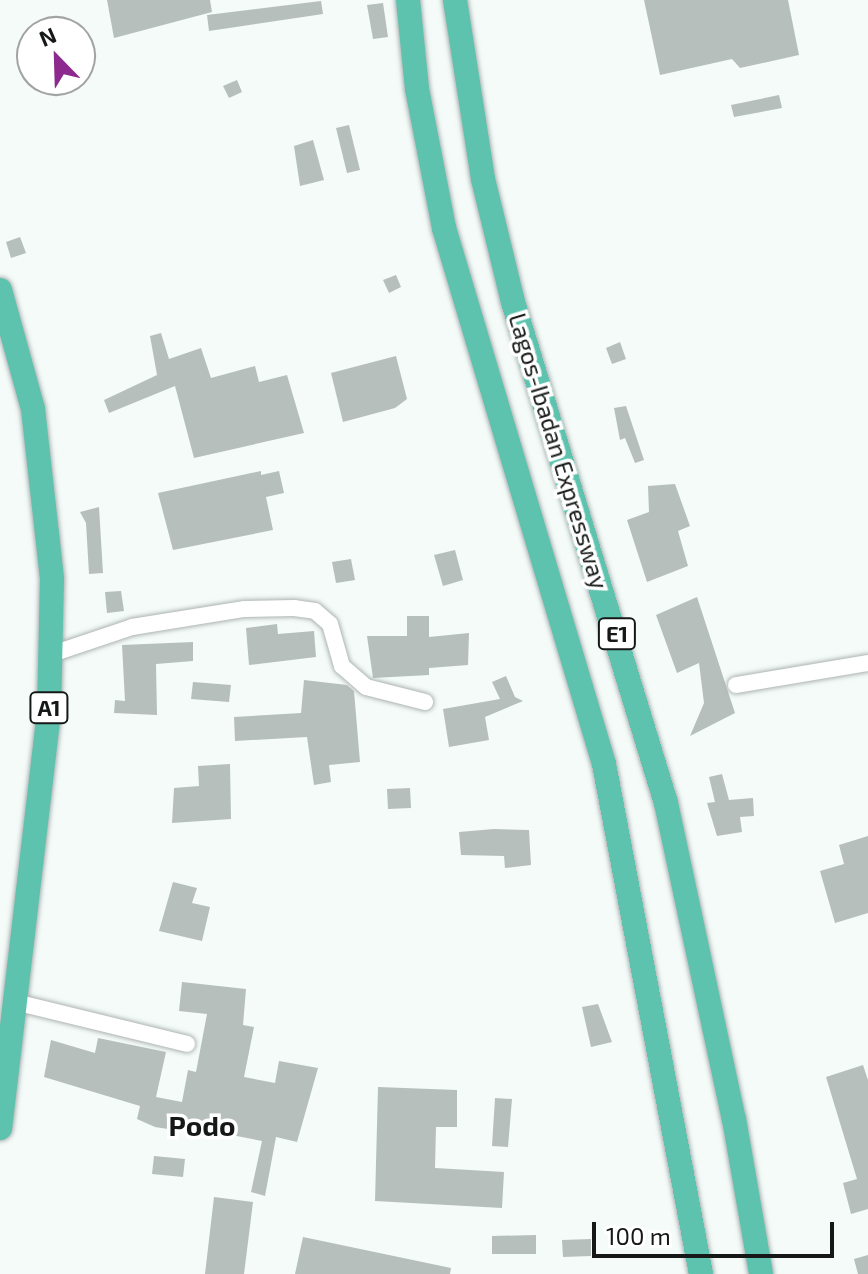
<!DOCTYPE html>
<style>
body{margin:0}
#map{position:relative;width:868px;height:1274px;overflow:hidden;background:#f4fbf9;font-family:"Exo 2",sans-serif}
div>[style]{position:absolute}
.building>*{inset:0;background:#b7bfbd}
.roads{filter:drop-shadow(0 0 2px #adb4b2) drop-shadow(0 0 2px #adb4b2)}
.minor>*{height:16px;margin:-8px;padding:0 8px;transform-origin:8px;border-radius:8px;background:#fff}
.highway>*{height:24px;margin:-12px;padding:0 12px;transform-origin:12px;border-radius:12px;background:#5ec3ae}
span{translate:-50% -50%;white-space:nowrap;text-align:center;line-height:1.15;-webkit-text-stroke:7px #fff;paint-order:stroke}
.shield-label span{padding:2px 6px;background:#fff;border:2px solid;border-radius:6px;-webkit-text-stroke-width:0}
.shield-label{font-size:22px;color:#161818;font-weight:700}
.street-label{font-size:24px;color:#161818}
.quarter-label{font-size:28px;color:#161818;font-weight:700}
.north{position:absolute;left:16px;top:16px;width:80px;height:80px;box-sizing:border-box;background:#fff;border:2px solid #a2a3a3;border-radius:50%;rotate:337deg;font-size:22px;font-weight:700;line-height:32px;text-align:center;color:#161818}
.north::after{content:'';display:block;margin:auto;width:28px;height:36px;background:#8d288e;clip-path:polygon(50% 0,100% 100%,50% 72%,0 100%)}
.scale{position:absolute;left:592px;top:1222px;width:242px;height:36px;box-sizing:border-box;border:4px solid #161818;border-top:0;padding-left:10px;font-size:24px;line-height:28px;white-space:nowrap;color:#161818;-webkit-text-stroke:6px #fff;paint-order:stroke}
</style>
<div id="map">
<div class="building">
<div style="clip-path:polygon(107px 0,210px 0,212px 12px,114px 38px)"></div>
<div style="clip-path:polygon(644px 0,788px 0,799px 55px,740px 68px,732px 59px,660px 75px)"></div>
<div style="clip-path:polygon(321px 1px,323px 14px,209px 31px,207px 15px)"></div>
<div style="clip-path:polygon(383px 3px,388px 37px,373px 39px,367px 5px)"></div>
<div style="clip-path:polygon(237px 80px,242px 92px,229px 98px,223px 86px)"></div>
<div style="clip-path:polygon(779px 95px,782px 108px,734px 117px,731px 105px)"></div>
<div style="clip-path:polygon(349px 125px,360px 170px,347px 173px,336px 128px)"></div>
<div style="clip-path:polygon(313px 140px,324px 180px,300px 186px,294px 146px)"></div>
<div style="clip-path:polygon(20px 237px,26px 253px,11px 258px,6px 242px)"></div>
<div style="clip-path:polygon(396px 275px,401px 287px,389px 293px,383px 280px)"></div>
<div style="clip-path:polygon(161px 333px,169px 359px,201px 348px,211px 378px,255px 366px,259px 382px,287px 375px,304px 433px,194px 458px,175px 386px,109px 413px,104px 400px,157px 375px,150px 336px)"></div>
<div style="clip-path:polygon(620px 342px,626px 359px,612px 364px,606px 348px)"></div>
<div style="clip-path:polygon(396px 356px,407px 399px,395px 408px,343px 422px,331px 373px)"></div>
<div style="clip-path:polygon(626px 406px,644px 460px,635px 463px,625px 438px,620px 440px,614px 408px)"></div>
<div style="clip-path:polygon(261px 471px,261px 475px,279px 471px,284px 493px,266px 497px,273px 530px,173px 550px,158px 493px)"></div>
<div style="clip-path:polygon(675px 484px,690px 526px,678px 531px,688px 566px,647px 582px,627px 520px,649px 512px,648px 486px)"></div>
<div style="clip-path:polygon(99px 507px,103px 573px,89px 574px,86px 523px,80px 512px)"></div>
<div style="clip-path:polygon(455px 550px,463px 580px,443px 586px,434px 555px)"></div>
<div style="clip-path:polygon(351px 559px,355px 580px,336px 583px,332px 562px)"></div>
<div style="clip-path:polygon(121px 591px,124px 611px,107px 613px,105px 592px)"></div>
<div style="clip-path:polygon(697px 597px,735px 713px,690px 736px,704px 703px,699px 663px,677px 673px,656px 615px)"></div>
<div style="clip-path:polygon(407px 616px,429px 616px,429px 637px,469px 633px,468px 665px,429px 668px,429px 675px,373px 678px,367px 636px,407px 636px)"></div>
<div style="clip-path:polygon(277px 624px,278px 634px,314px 631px,316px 657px,249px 665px,246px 628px)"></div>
<div style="clip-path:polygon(193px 642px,193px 661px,156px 664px,157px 715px,114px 713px,115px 700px,125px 701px,122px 645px)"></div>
<div style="clip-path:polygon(506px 676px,515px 697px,523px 701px,485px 717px,489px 740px,449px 747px,443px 709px,500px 699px,492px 682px)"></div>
<div style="clip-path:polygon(304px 680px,347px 685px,354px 691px,360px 762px,329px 765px,331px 782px,314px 785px,307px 737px,235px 741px,234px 717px,301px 713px)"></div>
<div style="clip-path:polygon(193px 682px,231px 685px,229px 702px,191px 699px)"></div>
<div style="clip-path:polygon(230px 764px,231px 819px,172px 823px,174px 788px,199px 786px,198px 766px)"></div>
<div style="clip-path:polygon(722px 774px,729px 800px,753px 798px,754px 816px,740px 817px,742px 832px,717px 836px,707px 803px,715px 802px,709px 777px)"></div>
<div style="clip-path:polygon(410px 788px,411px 808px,388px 809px,387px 789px)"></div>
<div style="clip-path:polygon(494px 829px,529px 830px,531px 865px,505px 868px,504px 856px,461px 855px,459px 832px)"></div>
<div style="clip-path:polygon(868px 836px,868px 913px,835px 923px,820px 871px,844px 864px,839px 845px)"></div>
<div style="clip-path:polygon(173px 882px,197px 888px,192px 903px,210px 907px,202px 941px,159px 931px)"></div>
<div style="clip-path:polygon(182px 982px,246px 989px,243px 1025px,254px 1027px,244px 1077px,275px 1083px,279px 1061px,318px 1068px,297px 1142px,276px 1137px,265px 1196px,251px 1192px,262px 1141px,175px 1124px,174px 1130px,155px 1127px,137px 1119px,140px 1106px,44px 1077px,51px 1040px,95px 1053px,98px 1038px,166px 1052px,156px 1097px,182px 1102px,188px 1070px,196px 1072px,207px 1014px,179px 1011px)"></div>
<div style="clip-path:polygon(598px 1004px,612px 1042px,591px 1047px,582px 1007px)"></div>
<div style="clip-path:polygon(863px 1065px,868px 1080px,868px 1209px,851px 1214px,843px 1183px,857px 1179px,826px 1077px)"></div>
<div style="clip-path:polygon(378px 1087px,457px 1090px,457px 1127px,436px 1127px,435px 1168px,504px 1172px,502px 1208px,375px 1201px)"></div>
<div style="clip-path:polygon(495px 1098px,512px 1099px,508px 1147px,492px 1146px)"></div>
<div style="clip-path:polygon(154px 1156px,185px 1159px,183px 1177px,152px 1174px)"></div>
<div style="clip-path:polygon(214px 1197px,253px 1202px,244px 1274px,205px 1274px)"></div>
<div style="clip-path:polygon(536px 1235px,536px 1254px,492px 1254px,492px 1236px)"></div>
<div style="clip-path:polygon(303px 1237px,451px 1268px,450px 1274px,295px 1274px)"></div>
<div style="clip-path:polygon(591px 1239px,591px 1256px,563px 1257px,562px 1240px)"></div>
<div style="clip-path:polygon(868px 1255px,868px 1274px,858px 1274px,854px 1259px)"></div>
</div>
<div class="roads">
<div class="minor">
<div style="left:52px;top:654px;width:84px;rotate:-18.6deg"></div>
<div style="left:132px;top:627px;width:114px;rotate:-9.1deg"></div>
<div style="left:245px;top:609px;width:49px;rotate:-1.2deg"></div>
<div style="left:294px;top:608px;width:21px;rotate:8deg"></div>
<div style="left:315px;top:611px;width:20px;rotate:41deg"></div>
<div style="left:330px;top:624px;width:44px;rotate:74.1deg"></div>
<div style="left:342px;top:666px;width:32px;rotate:41deg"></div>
<div style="left:366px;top:687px;width:61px;rotate:14.3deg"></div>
<div style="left:736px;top:685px;width:134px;rotate:-9.5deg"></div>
<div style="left:15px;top:1002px;width:177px;rotate:13.7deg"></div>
</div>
<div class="highway">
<div style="left:408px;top:0;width:89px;rotate:84.2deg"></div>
<div style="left:417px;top:89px;width:142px;rotate:79deg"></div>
<div style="left:444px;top:228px;width:559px;rotate:73.38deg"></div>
<div style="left:604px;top:764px;width:519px;rotate:79.23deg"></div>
<div style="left:455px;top:0;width:181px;rotate:81.1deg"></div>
<div style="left:483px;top:179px;width:127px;rotate:76.3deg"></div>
<div style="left:513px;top:302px;width:524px;rotate:73.02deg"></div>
<div style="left:666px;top:803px;width:323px;rotate:77.9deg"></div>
<div style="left:734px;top:1119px;width:157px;rotate:80.1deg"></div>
<div style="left:0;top:290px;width:123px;rotate:74.5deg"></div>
<div style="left:33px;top:409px;width:171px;rotate:83.6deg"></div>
<div style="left:52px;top:579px;width:133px;rotate:91.3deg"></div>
<div style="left:49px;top:712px;width:419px;rotate:96.7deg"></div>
</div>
</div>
<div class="shield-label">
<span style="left:617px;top:634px">E1</span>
<span style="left:49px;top:708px">A1</span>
</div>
<div class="street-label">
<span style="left:559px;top:451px;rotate:73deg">Lagos-Ibadan Expressway</span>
</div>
<div class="quarter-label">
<span style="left:202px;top:1125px">Podo</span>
</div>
<div class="north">N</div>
<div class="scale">100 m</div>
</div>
